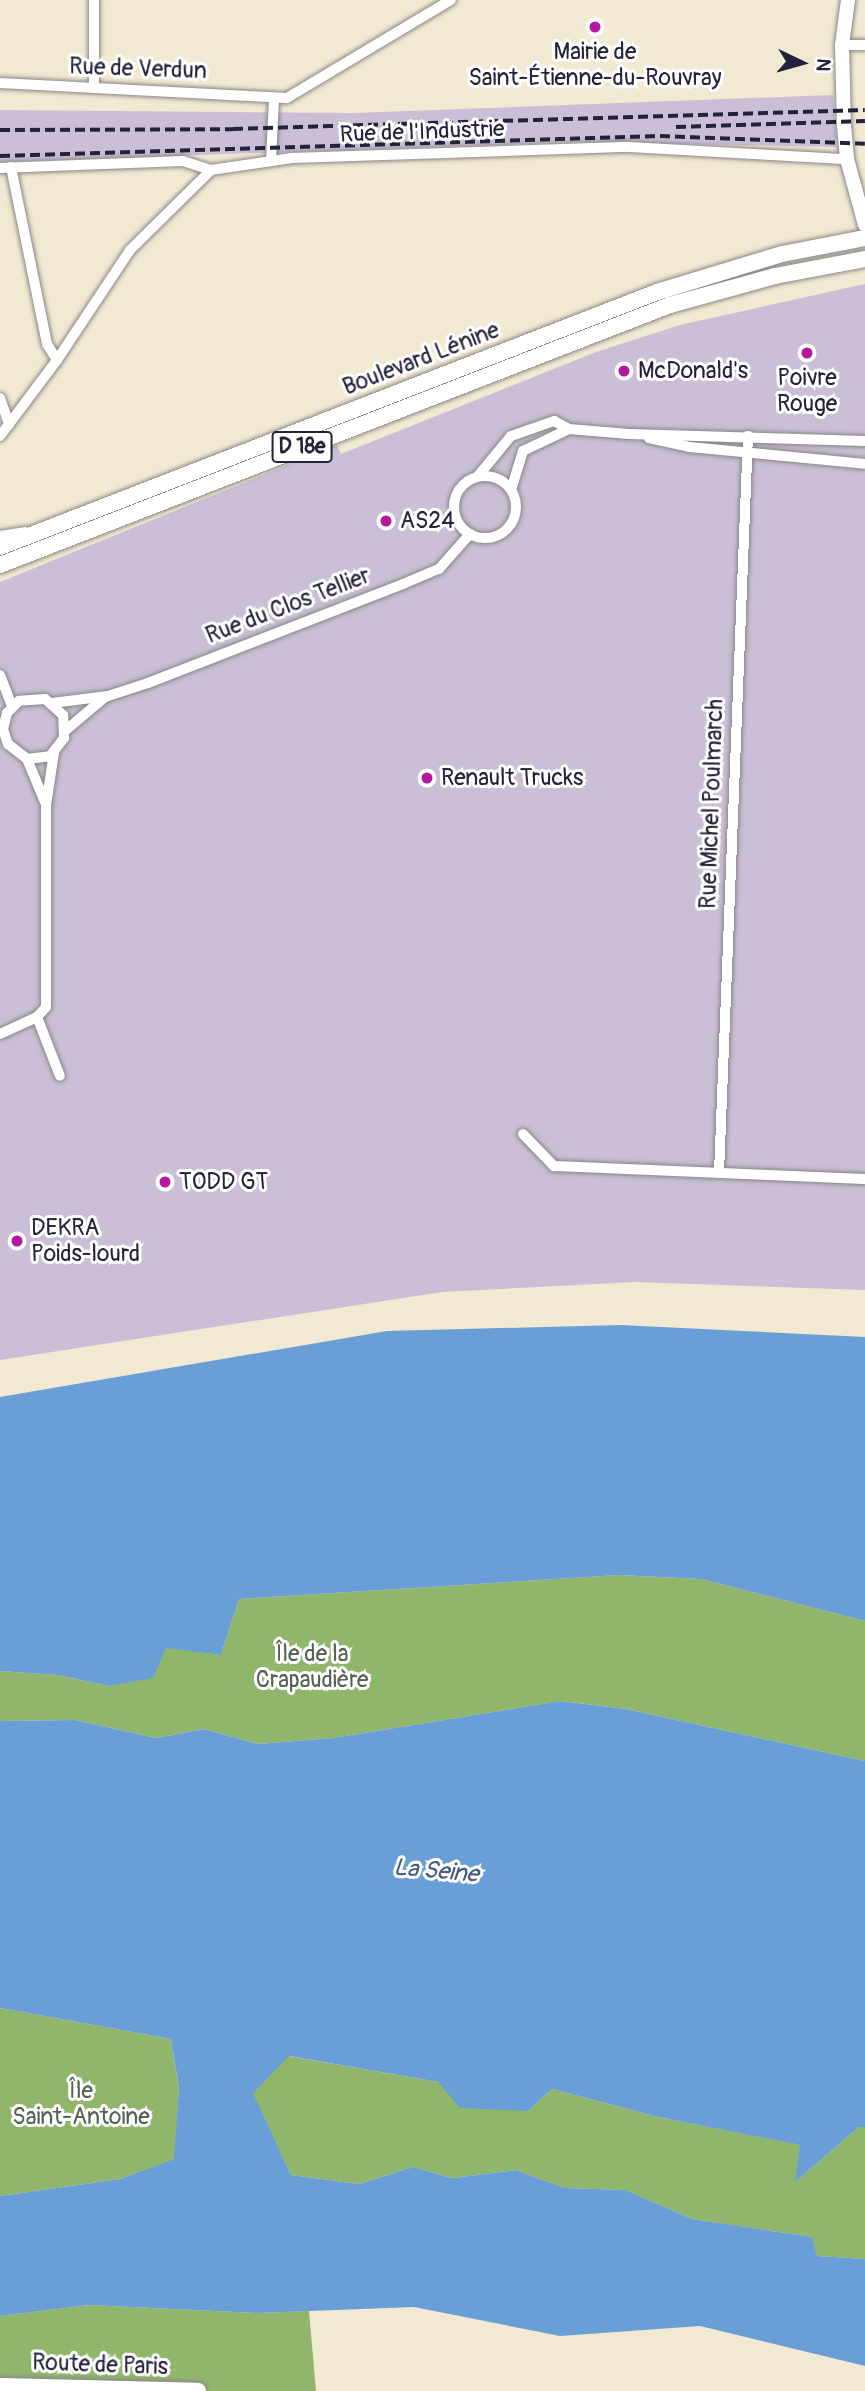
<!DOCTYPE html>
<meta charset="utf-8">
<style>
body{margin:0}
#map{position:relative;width:865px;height:2391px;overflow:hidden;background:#f2e9d2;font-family:Pangolin,sans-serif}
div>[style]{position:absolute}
.industrial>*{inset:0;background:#cabfd6}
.forest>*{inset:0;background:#90b66c}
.water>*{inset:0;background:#6a9ed6}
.roads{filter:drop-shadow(0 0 2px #8a8686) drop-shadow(0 0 2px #8a8686)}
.street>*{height:10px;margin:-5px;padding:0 5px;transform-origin:5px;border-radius:5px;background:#fff}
.street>.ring{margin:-5px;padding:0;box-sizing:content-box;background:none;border:10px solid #fff;border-radius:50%}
.secondary>*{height:14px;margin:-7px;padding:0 7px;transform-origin:7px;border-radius:7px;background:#fff}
.primary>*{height:16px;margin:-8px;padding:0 8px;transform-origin:8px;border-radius:8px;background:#fff}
.rail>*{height:3.5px;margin-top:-1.75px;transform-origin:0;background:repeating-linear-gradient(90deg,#22223b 0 10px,transparent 0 15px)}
.dots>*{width:19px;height:19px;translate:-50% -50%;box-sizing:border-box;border:4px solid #fff;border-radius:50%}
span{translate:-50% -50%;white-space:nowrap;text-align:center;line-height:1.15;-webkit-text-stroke:6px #fff;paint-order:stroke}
.shield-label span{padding:2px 5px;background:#fff;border:2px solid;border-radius:5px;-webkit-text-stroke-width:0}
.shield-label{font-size:21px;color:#22223b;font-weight:700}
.poi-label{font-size:23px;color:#22223b}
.left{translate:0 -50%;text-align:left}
.street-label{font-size:23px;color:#22223b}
.park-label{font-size:23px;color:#556152}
.water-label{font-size:24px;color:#425a81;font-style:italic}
.north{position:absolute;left:767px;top:28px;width:70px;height:70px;-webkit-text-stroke:5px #fff;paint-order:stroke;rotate:95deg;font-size:19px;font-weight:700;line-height:28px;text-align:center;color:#22223b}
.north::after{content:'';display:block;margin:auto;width:24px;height:32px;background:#22223b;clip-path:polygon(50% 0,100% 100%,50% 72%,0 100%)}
</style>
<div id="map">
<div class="industrial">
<div style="clip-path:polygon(833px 95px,837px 147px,576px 142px,0 162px,0 110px,354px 113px)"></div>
<div style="clip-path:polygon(865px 284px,865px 1290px,635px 1282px,442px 1292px,0 1360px,0 582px,337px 445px,341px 454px,596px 352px,680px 325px)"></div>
</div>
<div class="forest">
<div style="clip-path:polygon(619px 1575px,701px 1579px,865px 1621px,865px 1761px,626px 1709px,561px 1701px,333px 1738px,258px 1744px,204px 1729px,156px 1738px,75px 1720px,0 1721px,0 1671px,57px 1675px,109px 1686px,165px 1647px,221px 1655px,239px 1599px)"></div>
<div style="clip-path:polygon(0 2008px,171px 2039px,179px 2088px,175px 2159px,120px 2179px,0 2196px)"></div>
<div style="clip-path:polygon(288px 2056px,438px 2082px,528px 2111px,552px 2089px,658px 2117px,801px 2145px,796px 2181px,859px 2127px,865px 2127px,865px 2259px,817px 2256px,811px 2237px,692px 2219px,626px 2190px,565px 2188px,516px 2170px,452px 2178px,413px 2167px,359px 2184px,291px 2175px,252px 2093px)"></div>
<div style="clip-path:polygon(89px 2305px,258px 2313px,309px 2311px,316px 2391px,0 2391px,0 2316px)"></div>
</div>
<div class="water">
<div style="clip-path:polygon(620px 1325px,865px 1337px,865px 1621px,701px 1579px,619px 1575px,239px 1599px,221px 1655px,166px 1648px,153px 1678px,109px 1686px,57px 1675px,0 1671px,0 1397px,387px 1331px)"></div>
<div style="clip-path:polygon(560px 1701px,626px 1709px,865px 1761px,865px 2127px,859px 2127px,795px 2182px,800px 2145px,658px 2117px,552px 2089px,528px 2111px,460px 2108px,438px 2082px,289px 2056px,253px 2093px,291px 2175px,359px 2184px,413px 2167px,452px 2178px,516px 2170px,565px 2188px,626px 2190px,692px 2219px,812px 2237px,817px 2256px,865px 2259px,865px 2366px,700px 2326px,560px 2336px,414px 2307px,258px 2313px,89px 2305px,0 2316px,0 2196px,120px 2179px,174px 2159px,179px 2088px,171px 2039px,0 2008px,0 1721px,75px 1720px,156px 1738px,204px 1729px,258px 1744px,333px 1738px)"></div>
</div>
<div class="roads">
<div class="street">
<div style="left:842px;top:45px;width:23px"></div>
<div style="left:0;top:83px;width:287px;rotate:3deg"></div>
<div style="left:287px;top:98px;width:191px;rotate:-30.9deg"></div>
<div style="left:94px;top:88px;width:88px;rotate:-90deg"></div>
<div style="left:271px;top:160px;width:61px;rotate:-87.2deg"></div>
<div style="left:11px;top:167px;width:181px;rotate:78.5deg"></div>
<div style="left:47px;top:344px;width:19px;rotate:58deg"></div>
<div style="left:0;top:168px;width:183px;rotate:-2.2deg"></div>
<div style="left:183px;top:161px;width:29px;rotate:18deg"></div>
<div style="left:211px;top:170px;width:82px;rotate:-8.4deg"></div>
<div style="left:292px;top:158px;width:337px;rotate:-1.9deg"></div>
<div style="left:629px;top:147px;width:218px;rotate:3.2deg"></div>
<div style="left:0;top:398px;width:28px;rotate:71deg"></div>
<div style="left:0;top:436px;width:95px;rotate:-53.1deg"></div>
<div style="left:57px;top:360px;width:132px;rotate:-56.4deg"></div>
<div style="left:130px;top:250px;width:114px;rotate:-44.6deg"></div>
<div style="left:649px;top:438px;width:42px;rotate:12.4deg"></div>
<div style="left:690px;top:447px;width:176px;rotate:5.5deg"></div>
<div style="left:478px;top:476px;width:52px;rotate:-50.5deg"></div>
<div style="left:511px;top:436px;width:46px;rotate:-19.2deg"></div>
<div style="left:554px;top:421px;width:17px;rotate:28deg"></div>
<div style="left:569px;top:429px;width:60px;rotate:4.8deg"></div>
<div style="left:629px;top:434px;width:236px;rotate:1.7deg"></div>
<div class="ring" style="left:454px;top:476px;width:52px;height:52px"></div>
<div style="left:511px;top:490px;width:41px;rotate:-72.9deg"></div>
<div style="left:523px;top:451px;width:51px;rotate:-25.6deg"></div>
<div style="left:0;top:536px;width:25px;rotate:-9deg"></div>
<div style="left:0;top:675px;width:34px;rotate:69deg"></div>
<div style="left:52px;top:703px;width:56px;rotate:-7.1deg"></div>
<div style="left:108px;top:696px;width:42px;rotate:-18deg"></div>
<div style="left:148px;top:683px;width:274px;rotate:-21.2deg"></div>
<div style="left:403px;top:584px;width:39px;rotate:-23deg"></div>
<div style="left:439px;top:569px;width:47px;rotate:-48.5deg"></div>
<div style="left:66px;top:730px;width:51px;rotate:-40.2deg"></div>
<div style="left:27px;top:759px;width:23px;rotate:-7deg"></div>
<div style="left:50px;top:756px;width:23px;rotate:-52deg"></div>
<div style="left:64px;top:738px;width:23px;rotate:-92deg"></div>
<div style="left:63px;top:715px;width:24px;rotate:-138deg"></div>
<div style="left:45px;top:699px;width:26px;rotate:176deg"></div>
<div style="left:19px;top:701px;width:17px;rotate:135deg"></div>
<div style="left:7px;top:713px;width:16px;rotate:104deg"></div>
<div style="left:3px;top:729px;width:16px;rotate:72deg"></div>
<div style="left:8px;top:744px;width:24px;rotate:38deg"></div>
<div style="left:27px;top:759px;width:47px;rotate:67.3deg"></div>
<div style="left:37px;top:1017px;width:63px;rotate:68.7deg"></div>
<div style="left:0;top:1034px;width:41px;rotate:-24.7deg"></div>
<div style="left:37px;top:1017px;width:13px;rotate:-48deg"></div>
<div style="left:46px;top:1007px;width:202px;rotate:-90deg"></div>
<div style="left:46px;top:805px;width:53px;rotate:-81.3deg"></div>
<div style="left:523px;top:1134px;width:45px;rotate:45.9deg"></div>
<div style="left:554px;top:1166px;width:311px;rotate:2.4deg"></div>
<div style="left:719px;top:1173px;width:738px;rotate:-87.75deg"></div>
</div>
<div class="secondary">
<div style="left:848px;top:0;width:45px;rotate:97.6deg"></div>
<div style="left:842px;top:45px;width:80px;rotate:88.6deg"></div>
<div style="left:844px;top:125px;width:34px;rotate:85deg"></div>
<div style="left:847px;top:159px;width:68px;rotate:74.7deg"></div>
</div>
<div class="primary">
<div style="left:0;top:547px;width:705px;rotate:-21.21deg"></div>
<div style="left:657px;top:292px;width:131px;rotate:-16.9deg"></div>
<div style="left:782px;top:254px;width:85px;rotate:-10.9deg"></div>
<div style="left:0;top:565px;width:719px;rotate:-21.21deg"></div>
<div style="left:670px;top:305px;width:109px;rotate:-15.4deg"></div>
<div style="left:775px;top:276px;width:92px;rotate:-10.7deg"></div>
<div style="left:0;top:2386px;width:198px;rotate:1.4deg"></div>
</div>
</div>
<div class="rail">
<div style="left:676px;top:127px;width:189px;rotate:-1.8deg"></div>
<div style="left:0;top:130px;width:233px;rotate:-0.2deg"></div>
<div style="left:233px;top:129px;width:632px;rotate:-1.72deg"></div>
<div style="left:0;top:156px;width:660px;rotate:-1.74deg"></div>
<div style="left:660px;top:136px;width:205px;rotate:2.2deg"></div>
</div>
<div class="dots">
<div style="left:595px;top:27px;background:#b5179e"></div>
<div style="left:807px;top:353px;background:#b5179e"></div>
<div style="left:624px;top:371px;background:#b5179e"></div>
<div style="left:386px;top:521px;background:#b5179e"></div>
<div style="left:427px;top:778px;background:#b5179e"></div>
<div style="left:165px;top:1182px;background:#b5179e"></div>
<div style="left:17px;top:1241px;background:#b5179e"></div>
</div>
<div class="shield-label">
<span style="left:302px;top:447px">D 18e</span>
</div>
<div class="poi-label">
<span style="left:595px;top:65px">Mairie de<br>Saint-Étienne-du-Rouvray</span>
<span class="left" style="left:638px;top:371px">McDonald's</span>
<span style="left:807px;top:391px">Poivre<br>Rouge</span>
<span class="left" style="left:400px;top:521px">AS24</span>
<span class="left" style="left:441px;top:778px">Renault Trucks</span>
<span class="left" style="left:179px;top:1182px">TODD GT</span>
<span class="left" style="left:31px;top:1241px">DEKRA<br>Poids-lourd</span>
</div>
<div class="street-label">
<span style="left:138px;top:69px;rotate:2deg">Rue de Verdun</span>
<span style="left:422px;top:132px;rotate:-2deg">Rue de l'Industrie</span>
<span style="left:421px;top:359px;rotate:-21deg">Boulevard Lénine</span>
<span style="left:288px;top:606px;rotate:-21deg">Rue du Clos Tellier</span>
<span style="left:712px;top:804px;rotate:-88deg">Rue Michel Poulmarch</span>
<span style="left:100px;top:2365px;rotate:2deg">Route de Paris</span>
</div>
<div class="park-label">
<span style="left:312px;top:1667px">Île de la<br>Crapaudière</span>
<span style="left:81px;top:2104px">Île<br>Saint-Antoine</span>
</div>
<div class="water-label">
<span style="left:436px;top:1871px;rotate:5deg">La Seine</span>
</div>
<div class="north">N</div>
</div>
